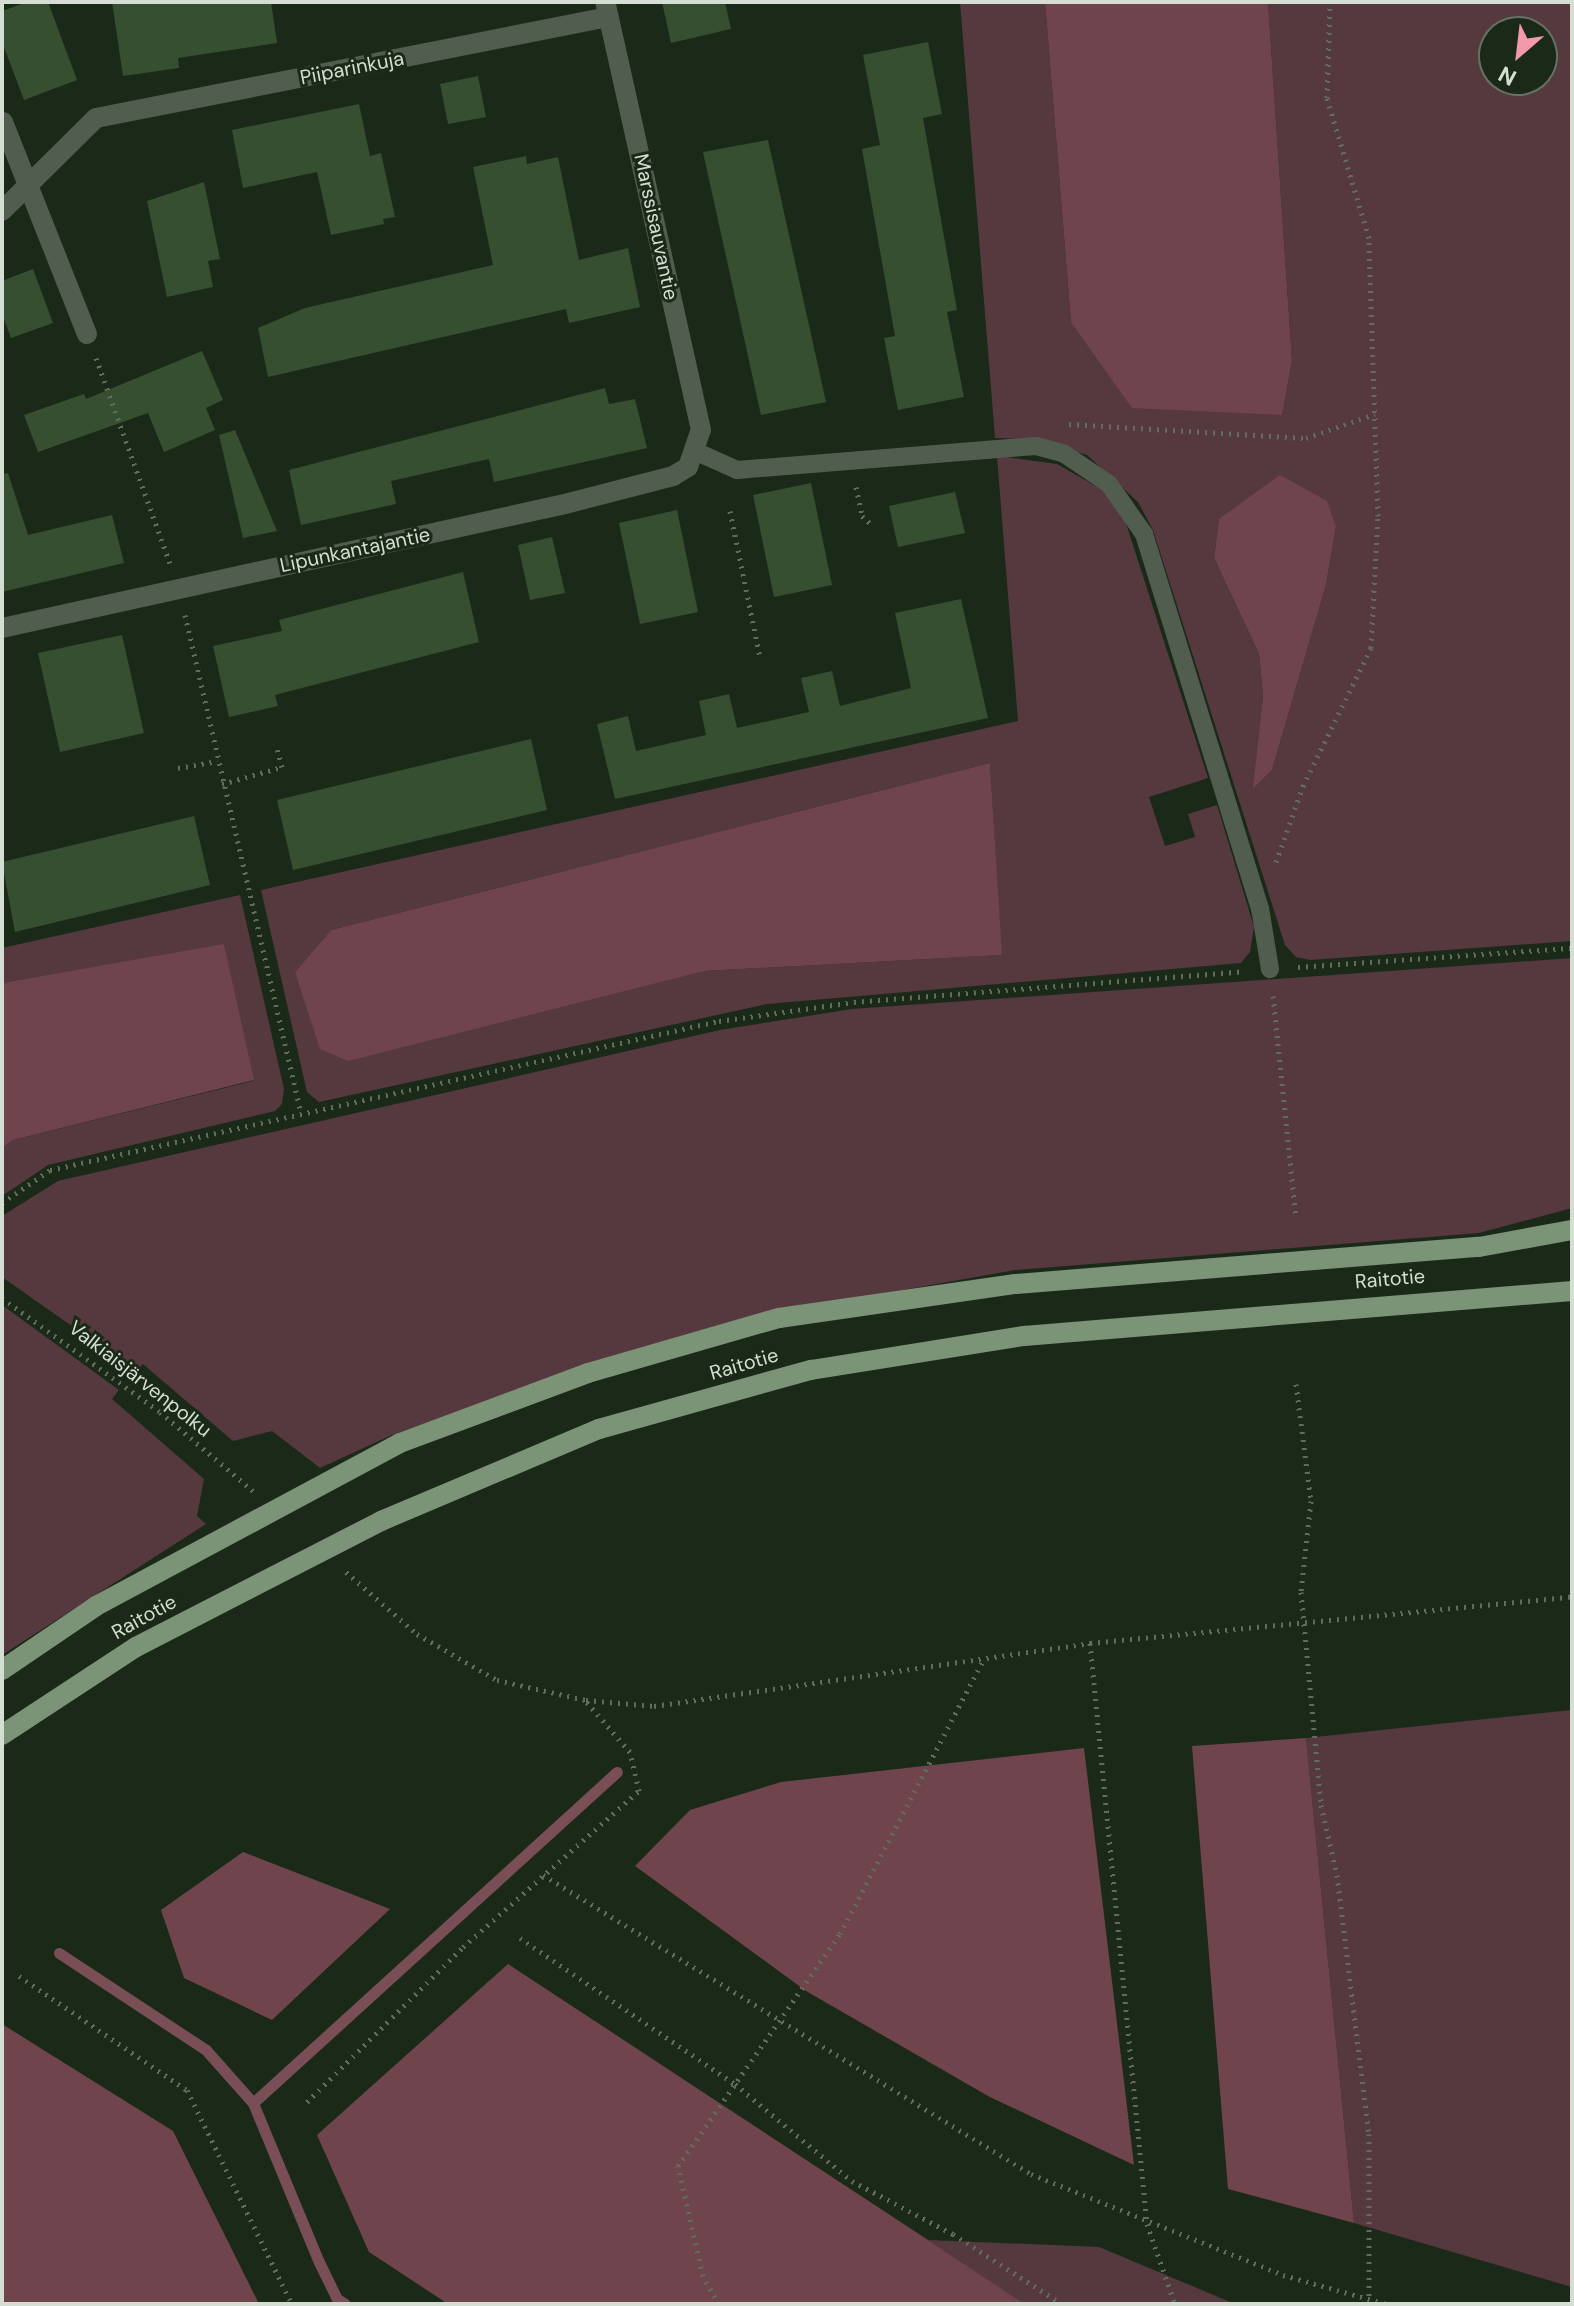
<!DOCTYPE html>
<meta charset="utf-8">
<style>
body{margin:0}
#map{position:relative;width:1574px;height:2306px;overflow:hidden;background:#1b2a18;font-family:"DM Sans",sans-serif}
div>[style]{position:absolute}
.green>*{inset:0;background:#56393e}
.forest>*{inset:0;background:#6f444d}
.stream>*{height:11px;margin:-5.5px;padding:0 5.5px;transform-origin:5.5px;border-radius:5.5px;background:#7a4e57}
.building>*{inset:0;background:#354f30}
.path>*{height:5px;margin-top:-2.5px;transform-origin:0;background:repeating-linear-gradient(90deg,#606d5d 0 2px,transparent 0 8px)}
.lane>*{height:18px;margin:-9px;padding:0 9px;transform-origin:9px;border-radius:9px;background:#515d4f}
.street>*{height:20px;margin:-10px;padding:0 10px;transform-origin:10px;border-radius:10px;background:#515d4f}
.primary>*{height:20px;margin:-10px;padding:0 10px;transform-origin:10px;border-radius:10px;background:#7b9376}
span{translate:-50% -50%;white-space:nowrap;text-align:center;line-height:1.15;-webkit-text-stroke:6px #1b2a18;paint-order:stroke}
.street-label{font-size:20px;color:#d4ded2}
.frame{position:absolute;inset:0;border:4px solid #d4ded2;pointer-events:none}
.north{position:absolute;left:1478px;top:16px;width:80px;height:80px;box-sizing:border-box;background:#1b2a18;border:2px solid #657262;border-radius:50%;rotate:208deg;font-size:22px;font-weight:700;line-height:32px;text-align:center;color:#d4ded2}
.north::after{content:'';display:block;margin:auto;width:28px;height:36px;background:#f29aac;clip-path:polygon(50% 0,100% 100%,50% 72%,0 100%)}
</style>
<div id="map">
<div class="green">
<div style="clip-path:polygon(evenodd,960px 2px,1045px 2px,1071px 322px,1282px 415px,1292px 361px,1268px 2px,1572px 2px,1572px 941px,1310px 960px,1296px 957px,1285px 945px,1153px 530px,1138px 502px,1087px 455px,1033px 439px,995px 438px,960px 2px,1494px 32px,1542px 32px,1542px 80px,1494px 80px,1494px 32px,960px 2px,1219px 519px,1336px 527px,1326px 585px,1272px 770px,1254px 788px,1263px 696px,1259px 654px,1214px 558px,1219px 519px)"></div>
<div style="clip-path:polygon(evenodd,997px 456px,1057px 464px,1101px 489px,1122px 511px,1208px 778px,1149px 797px,1165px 846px,1195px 837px,1188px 814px,1217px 805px,1254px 927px,1250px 952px,1241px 963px,767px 1004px,319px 1102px,307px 1092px,261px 890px,1018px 721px,997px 456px,990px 763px,1001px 955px,704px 971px,295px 972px,331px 930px,990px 763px)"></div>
<div style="clip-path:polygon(240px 895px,284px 1089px,282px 1104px,275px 1111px,48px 1165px,2px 1196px,2px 1148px,13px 1140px,253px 1081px,224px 945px,2px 983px,2px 948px)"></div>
<div style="clip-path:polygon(1572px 958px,1572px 1208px,1479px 1233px,1015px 1270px,779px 1312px,588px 1367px,392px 1435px,320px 1468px,272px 1431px,233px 1441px,143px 1364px,136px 1371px,2px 1277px,2px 1216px,58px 1181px,720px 1030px,852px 1009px)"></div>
<div style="clip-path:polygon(2px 1305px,119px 1390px,112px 1399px,204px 1479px,197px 1516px,206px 1524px,2px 1655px)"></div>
<div style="clip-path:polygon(1572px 1710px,1572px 2287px,1354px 2223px,1306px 1738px)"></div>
<div style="clip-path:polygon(928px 2240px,1099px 2247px,1235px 2304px,1025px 2304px)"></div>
</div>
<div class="forest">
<div style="clip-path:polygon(1045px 2px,1268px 2px,1292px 361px,1282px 415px,1132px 408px,1071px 322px)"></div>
<div style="clip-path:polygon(1280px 475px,1327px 501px,1336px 527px,1326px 585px,1272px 770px,1253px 789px,1263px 696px,1259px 654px,1214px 558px,1219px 519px)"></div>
<div style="clip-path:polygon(990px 763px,1002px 955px,704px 971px,348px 1061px,320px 1049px,295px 972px,331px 930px)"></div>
<div style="clip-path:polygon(224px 944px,254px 1080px,13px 1140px,2px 1148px,2px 983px)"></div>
<div style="clip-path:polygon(1306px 1738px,1354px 2223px,1228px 2189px,1192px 1746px)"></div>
<div style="clip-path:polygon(1084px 1748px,1134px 2165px,988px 2096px,806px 1991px,635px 1866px,690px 1810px,781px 1782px)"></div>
<div style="clip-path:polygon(243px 1852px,390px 1909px,272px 2020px,184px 1978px,161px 1910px)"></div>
<div style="clip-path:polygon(508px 1964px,928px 2240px,1025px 2304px,448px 2304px,369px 2252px,317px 2135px)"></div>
<div style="clip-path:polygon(2px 2024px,173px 2131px,259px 2304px,2px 2304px)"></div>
</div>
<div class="stream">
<div style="left:59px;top:1953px;width:176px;rotate:33.4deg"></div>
<div style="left:206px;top:2050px;width:71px;rotate:48.4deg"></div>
<div style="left:253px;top:2103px;width:172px;rotate:67.5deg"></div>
<div style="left:319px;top:2262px;width:41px;rotate:64.1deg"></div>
<div style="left:337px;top:2299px;width:9px;rotate:32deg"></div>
<div style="left:253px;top:2103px;width:492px;rotate:-42.3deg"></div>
</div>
<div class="building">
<div style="clip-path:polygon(27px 2px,48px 2px,77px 80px,24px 100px,2px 42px,2px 11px)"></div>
<div style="clip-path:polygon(112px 2px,271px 2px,277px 43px,178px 58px,179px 68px,123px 76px)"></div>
<div style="clip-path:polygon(662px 2px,725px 2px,731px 29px,671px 43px)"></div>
<div style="clip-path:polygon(928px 42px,942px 114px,923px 118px,957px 310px,947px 312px,964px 397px,898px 410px,884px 338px,895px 336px,862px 149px,880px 145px,863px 55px)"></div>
<div style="clip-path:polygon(478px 76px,486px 117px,448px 124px,440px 84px)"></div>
<div style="clip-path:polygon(359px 104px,370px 156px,381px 153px,395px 217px,383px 219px,384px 224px,331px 235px,317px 172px,243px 188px,232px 130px)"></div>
<div style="clip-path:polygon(768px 140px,826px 402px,761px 415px,703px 152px)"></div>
<div style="clip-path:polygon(526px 156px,527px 164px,558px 157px,579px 260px,628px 248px,640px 307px,569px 323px,566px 309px,268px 377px,258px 328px,305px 308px,493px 265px,473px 167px)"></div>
<div style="clip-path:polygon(204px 182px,220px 259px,208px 261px,213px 287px,167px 297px,147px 201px)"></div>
<div style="clip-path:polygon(33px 269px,53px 323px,11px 338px,2px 314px,2px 281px)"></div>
<div style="clip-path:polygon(202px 351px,223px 400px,206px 408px,215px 430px,164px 452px,148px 413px,38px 452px,24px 415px,84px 394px,86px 399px)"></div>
<div style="clip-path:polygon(605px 388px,609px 404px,635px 399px,647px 448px,494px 482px,489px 459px,391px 481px,396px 504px,301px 525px,289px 470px)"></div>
<div style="clip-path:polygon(235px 430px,277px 531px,243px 538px,219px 435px)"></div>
<div style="clip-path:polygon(8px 473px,28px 535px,112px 515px,124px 563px,2px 592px,2px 474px)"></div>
<div style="clip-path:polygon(811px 483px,832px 585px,774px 597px,753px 495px)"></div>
<div style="clip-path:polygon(955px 492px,965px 533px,898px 547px,889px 506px)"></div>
<div style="clip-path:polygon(677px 510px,698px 612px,640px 624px,619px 523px)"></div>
<div style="clip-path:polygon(552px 537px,565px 593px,530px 600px,518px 545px)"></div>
<div style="clip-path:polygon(463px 572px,479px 642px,275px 695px,278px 706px,229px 717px,213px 646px,282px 631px,279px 620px)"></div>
<div style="clip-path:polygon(961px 599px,988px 718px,615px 799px,597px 724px,628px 716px,636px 751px,706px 735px,699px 701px,729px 694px,737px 728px,809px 712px,801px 678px,832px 671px,840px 706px,911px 688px,895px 613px)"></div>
<div style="clip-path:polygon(122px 635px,144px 733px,60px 752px,38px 653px)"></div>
<div style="clip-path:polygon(531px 739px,547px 810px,293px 870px,277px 800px)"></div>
<div style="clip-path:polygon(194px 816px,210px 885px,15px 932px,2px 862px)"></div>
</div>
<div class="path">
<div style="left:96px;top:358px;width:218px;rotate:70.2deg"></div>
<div style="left:1069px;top:424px;width:237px;rotate:3.4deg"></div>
<div style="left:1306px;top:438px;width:73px;rotate:-19.2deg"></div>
<div style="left:856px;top:487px;width:30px;rotate:78deg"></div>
<div style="left:862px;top:516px;width:15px;rotate:42deg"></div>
<div style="left:730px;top:511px;width:149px;rotate:78.4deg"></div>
<div style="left:185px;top:615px;width:511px;rotate:76.89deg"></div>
<div style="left:178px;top:768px;width:40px;rotate:-10deg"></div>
<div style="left:222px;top:784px;width:62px;rotate:-15.8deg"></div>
<div style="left:282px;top:767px;width:24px;rotate:-105deg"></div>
<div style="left:1276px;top:862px;width:81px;rotate:-70.4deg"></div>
<div style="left:1303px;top:786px;width:154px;rotate:-63.8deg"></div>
<div style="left:1371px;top:648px;width:132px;rotate:-87deg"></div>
<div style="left:1378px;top:516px;width:278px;rotate:-91.9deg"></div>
<div style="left:1369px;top:238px;width:146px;rotate:-106.7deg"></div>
<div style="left:1327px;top:98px;width:96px;rotate:-88.2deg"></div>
<div style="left:1298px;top:967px;width:275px;rotate:-4deg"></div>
<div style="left:1273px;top:996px;width:223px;rotate:84.1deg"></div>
<div style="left:2px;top:1203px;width:58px;rotate:-34.5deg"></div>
<div style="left:50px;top:1170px;width:685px;rotate:-12.56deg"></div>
<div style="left:719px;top:1021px;width:136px;rotate:-8deg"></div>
<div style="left:854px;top:1002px;width:391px;rotate:-4.5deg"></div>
<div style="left:2px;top:1298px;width:195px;rotate:35.8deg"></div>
<div style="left:160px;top:1412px;width:122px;rotate:40.3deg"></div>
<div style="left:1296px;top:1384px;width:118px;rotate:82.7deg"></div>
<div style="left:1311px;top:1501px;width:92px;rotate:96.3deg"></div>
<div style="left:1301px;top:1592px;width:214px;rotate:84.6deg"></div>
<div style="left:1321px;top:1805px;width:72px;rotate:77.1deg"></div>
<div style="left:1337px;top:1875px;width:261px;rotate:83deg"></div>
<div style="left:1369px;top:2134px;width:170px;rotate:90deg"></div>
<div style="left:346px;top:1572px;width:94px;rotate:41.1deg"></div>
<div style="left:417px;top:1634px;width:92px;rotate:29.9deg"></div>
<div style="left:497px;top:1680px;width:91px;rotate:12.7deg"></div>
<div style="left:586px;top:1700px;width:68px;rotate:5deg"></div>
<div style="left:654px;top:1706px;width:441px;rotate:-8.2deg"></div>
<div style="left:1090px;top:1643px;width:484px;rotate:-5.5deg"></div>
<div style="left:1090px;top:1643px;width:584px;rotate:84.4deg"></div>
<div style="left:1147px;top:2224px;width:85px;rotate:70.7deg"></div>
<div style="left:543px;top:1875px;width:572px;rotate:31.5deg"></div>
<div style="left:1031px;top:2174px;width:271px;rotate:21.8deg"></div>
<div style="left:1283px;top:2275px;width:108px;rotate:15.6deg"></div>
<div style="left:520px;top:1938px;width:260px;rotate:34.2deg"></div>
<div style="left:735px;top:2084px;width:152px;rotate:39.7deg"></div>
<div style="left:852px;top:2181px;width:114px;rotate:27.7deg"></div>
<div style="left:953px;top:2234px;width:130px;rotate:32.7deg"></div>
<div style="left:19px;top:1976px;width:203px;rotate:34.2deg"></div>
<div style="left:187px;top:2090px;width:238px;rotate:63.9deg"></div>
<div style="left:307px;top:2102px;width:220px;rotate:-44.8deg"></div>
<div style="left:463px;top:1947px;width:235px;rotate:-41.6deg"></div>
<div style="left:639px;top:1791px;width:40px;rotate:-103deg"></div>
<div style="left:630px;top:1752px;width:67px;rotate:-130.8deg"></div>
<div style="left:719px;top:2304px;width:32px;rotate:-120deg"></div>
<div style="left:703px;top:2276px;width:113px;rotate:-102.8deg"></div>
<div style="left:678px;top:2166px;width:283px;rotate:-55.1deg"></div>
<div style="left:840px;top:1934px;width:311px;rotate:-62.4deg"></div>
</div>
<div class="lane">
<div style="left:697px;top:452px;width:44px;rotate:24.2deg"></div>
<div style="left:737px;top:470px;width:300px;rotate:-4.6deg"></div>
<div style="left:1036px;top:446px;width:28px;rotate:15deg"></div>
<div style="left:1063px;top:453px;width:55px;rotate:34deg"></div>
<div style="left:1109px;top:484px;width:61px;rotate:55deg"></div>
<div style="left:1144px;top:534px;width:392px;rotate:72.8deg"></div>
<div style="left:1260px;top:908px;width:62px;rotate:80.7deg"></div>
</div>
<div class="street">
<div style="left:3px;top:122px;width:228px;rotate:68.4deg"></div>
<div style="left:2px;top:211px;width:132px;rotate:-44.7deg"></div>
<div style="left:96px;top:118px;width:522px;rotate:-11.16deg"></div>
<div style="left:2px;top:628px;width:576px;rotate:-12.42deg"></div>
<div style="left:565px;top:504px;width:112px;rotate:-14.5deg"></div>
<div style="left:673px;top:476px;width:17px;rotate:-31deg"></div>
<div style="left:688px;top:467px;width:39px;rotate:-71deg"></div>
<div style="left:701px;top:430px;width:439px;rotate:-102.6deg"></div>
</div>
<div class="primary">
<div style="left:2px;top:1670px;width:114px;rotate:-34.2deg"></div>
<div style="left:96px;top:1606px;width:345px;rotate:-28.2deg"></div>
<div style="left:400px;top:1443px;width:201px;rotate:-20.4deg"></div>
<div style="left:588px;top:1373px;width:199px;rotate:-16.1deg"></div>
<div style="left:779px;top:1318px;width:239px;rotate:-8.2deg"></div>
<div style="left:1016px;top:1284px;width:464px;rotate:-4.6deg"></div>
<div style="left:1479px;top:1247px;width:95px;rotate:-10.4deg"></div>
<div style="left:2px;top:1735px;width:160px;rotate:-33.3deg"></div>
<div style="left:136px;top:1647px;width:276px;rotate:-27.2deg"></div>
<div style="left:381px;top:1521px;width:237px;rotate:-22.9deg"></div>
<div style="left:599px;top:1429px;width:220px;rotate:-15.6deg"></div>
<div style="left:811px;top:1370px;width:216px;rotate:-9.1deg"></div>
<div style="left:1024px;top:1336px;width:550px;rotate:-4.69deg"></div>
</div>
<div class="street-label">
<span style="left:352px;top:68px;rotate:-11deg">Piiparinkuja</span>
<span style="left:656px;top:227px;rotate:78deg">Marssisauvantie</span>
<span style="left:355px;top:550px;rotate:-12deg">Lipunkantajantie</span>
<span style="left:1390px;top:1279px;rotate:-5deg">Raitotie</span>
<span style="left:744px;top:1364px;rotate:-16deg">Raitotie</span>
<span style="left:140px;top:1379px;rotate:38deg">Valkiaisjärvenpolku</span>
<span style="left:144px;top:1617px;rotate:-29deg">Raitotie</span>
</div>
<div class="frame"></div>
<div class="north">N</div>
</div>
